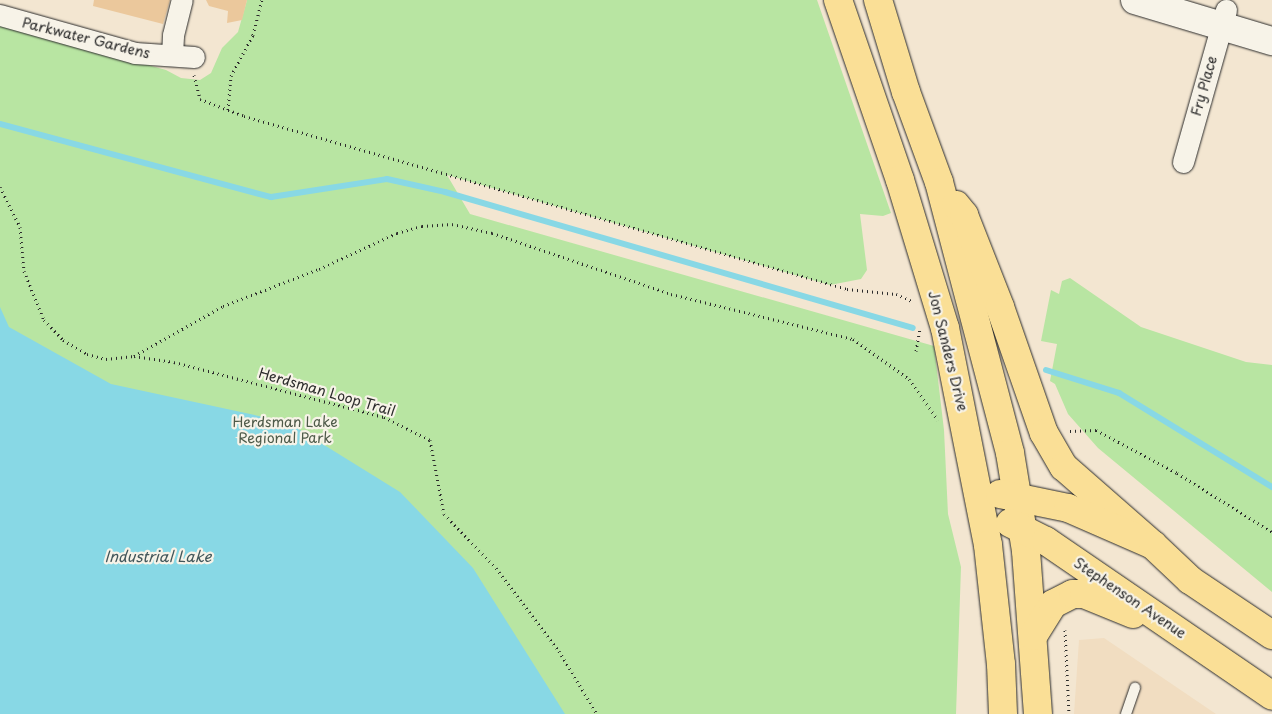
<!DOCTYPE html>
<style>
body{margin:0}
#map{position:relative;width:1272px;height:714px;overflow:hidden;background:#f3e6d1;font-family:"Playpen Sans",sans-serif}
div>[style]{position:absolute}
.built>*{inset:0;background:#f1ddc1}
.green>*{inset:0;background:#b8e5a2}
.water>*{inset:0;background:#88d8e5}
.stream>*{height:6px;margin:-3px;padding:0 3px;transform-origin:3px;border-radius:3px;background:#88d8e5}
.building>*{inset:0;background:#ebc89c}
.path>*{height:3px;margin-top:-1.5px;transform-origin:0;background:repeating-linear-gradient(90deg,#2b2b2b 0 1px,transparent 0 5px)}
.roads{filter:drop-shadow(0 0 1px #2b2b2b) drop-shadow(0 0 1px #2b2b2b)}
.service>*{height:10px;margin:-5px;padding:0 5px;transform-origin:5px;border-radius:5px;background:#f7f3e8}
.minor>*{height:21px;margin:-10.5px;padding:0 10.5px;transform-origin:10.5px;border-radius:10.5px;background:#f7f3e8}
.secondary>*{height:28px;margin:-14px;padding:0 14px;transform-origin:14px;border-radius:14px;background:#f7f3e8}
.primary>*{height:28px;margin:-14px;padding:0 14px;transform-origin:14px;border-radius:14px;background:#fadf96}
span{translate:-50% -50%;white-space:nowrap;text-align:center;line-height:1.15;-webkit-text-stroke:4.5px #f7f3e8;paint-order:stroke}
.street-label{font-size:14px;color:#2b2b2b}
.park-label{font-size:14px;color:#4e5a49}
.water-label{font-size:15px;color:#42565a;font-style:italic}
</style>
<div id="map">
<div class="built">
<div style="clip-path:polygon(1104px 638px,1216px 714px,1074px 714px,1079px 640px)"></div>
</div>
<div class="green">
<div style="clip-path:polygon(247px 0,817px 0,891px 213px,883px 216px,860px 214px,867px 270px,861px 279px,830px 285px,447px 175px,470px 214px,934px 346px,944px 430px,948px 514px,961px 567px,956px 714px,0 714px,0 24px,166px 70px,181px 78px,200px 80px,211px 73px,222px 48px,238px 32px)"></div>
<div style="clip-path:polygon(1070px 278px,1141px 327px,1246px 362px,1272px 365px,1272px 592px,1098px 448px,1068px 414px,1055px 384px,1050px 381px,1057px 344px,1041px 341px,1051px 290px,1059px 294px,1062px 281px)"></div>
</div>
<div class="water">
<div style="clip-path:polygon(0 307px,9px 327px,111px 384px,287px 422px,400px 492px,473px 568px,565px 714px,0 714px)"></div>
</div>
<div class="stream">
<div style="left:0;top:124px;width:281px;rotate:15.1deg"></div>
<div style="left:271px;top:197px;width:117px;rotate:-8.8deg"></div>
<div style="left:387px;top:179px;width:59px;rotate:12.6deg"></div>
<div style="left:445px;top:192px;width:487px;rotate:16.2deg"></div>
<div style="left:1046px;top:370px;width:77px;rotate:17.5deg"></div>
<div style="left:1119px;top:393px;width:180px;rotate:31.6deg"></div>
</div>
<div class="building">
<div style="clip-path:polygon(94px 0,170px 0,163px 24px,93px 6px)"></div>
<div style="clip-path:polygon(206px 0,247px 0,242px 20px,227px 23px,228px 11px,209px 6px)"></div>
</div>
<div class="path">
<div style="left:194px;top:75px;width:25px;rotate:76deg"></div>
<div style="left:200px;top:99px;width:47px;rotate:21.1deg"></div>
<div style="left:244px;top:116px;width:627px;rotate:16.01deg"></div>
<div style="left:847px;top:289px;width:49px;rotate:5.8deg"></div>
<div style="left:896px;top:294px;width:17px;rotate:24deg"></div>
<div style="left:228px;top:110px;width:34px;rotate:-85deg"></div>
<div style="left:231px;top:76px;width:47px;rotate:-61.8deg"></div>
<div style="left:253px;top:35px;width:36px;rotate:-76deg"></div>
<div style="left:0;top:187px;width:45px;rotate:63.4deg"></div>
<div style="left:20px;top:227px;width:44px;rotate:84.8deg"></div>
<div style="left:24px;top:271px;width:53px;rotate:67.8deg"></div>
<div style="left:44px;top:320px;width:28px;rotate:46deg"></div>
<div style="left:63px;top:340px;width:28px;rotate:30deg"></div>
<div style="left:87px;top:354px;width:20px;rotate:15deg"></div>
<div style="left:106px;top:359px;width:28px;rotate:-6deg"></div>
<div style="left:134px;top:356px;width:40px;rotate:8.5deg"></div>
<div style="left:174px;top:362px;width:217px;rotate:14.7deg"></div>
<div style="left:384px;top:417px;width:51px;rotate:26.6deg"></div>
<div style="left:430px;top:440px;width:75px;rotate:79.3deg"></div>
<div style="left:444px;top:514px;width:75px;rotate:46.1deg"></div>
<div style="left:496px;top:568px;width:104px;rotate:52.8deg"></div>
<div style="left:559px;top:651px;width:74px;rotate:58.9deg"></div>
<div style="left:916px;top:351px;width:23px;rotate:-80deg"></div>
<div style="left:134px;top:356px;width:102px;rotate:-29.3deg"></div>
<div style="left:223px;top:306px;width:103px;rotate:-21.1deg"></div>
<div style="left:319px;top:269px;width:86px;rotate:-24.8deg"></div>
<div style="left:397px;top:233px;width:26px;rotate:-16deg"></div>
<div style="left:422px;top:226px;width:30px;rotate:-4deg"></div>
<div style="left:452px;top:224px;width:41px;rotate:12.7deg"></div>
<div style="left:492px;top:233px;width:189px;rotate:18.8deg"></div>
<div style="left:671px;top:294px;width:187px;rotate:13.9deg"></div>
<div style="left:853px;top:339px;width:69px;rotate:35.5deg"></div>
<div style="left:909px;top:379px;width:50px;rotate:54.7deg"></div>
<div style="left:1070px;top:431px;width:26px;rotate:-2deg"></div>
<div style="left:1096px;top:430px;width:92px;rotate:28deg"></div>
<div style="left:1177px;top:473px;width:112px;rotate:31.8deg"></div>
<div style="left:1065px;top:630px;width:84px;rotate:87.3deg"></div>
</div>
<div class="roads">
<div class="service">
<div style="left:1126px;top:714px;width:28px;rotate:-71deg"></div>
</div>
<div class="minor">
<div style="left:0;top:15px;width:140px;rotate:15.7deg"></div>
<div style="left:135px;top:53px;width:59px;rotate:3.9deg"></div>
<div style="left:172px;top:55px;width:20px;rotate:-87deg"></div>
<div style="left:173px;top:35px;width:36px;rotate:-76deg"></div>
<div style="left:1183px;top:162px;width:158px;rotate:-74.2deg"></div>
</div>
<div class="secondary">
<div style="left:1135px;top:0;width:143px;rotate:16.7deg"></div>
</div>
<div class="primary">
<div style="left:838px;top:0;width:190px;rotate:71deg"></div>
<div style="left:900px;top:180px;width:155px;rotate:73.1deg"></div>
<div style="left:945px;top:328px;width:221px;rotate:78.8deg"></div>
<div style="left:988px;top:545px;width:120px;rotate:83.8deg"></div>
<div style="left:1001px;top:664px;width:50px;rotate:87.7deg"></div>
<div style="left:878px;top:0;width:96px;rotate:73.1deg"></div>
<div style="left:906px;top:92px;width:96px;rotate:69.9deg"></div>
<div style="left:939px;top:182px;width:280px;rotate:75.3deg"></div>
<div style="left:1010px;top:453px;width:99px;rotate:80.7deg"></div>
<div style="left:1026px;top:551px;width:163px;rotate:85.8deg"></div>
<div style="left:956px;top:205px;width:13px;rotate:51deg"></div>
<div style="left:964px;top:215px;width:99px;rotate:68.6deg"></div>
<div style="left:1000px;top:307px;width:133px;rotate:70.8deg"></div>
<div style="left:1044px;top:433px;width:39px;rotate:60deg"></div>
<div style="left:1064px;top:467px;width:118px;rotate:41.2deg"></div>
<div style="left:1000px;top:494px;width:69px;rotate:11.6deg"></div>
<div style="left:1068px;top:508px;width:93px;rotate:23.5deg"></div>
<div style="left:1153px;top:545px;width:51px;rotate:43.4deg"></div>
<div style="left:1190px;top:580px;width:99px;rotate:33.9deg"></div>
<div style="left:1010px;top:523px;width:40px;rotate:26.6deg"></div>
<div style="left:1046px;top:541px;width:274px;rotate:34.4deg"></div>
<div style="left:1033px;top:636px;width:38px;rotate:-58deg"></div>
<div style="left:1053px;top:604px;width:22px;rotate:-27deg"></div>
<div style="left:1073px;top:594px;width:11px"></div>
<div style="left:1084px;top:594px;width:53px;rotate:22.2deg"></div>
</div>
</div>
<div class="street-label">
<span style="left:86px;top:38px;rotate:14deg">Parkwater Gardens</span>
<span style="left:1204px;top:86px;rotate:-74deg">Fry Place</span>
<span style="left:948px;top:351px;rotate:76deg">Jon Sanders Drive</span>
<span style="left:327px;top:392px;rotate:16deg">Herdsman Loop Trail</span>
<span style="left:1130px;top:598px;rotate:34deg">Stephenson Avenue</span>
</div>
<div class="park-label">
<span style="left:285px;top:430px">Herdsman Lake<br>Regional Park</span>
</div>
<div class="water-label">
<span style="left:158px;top:556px">Industrial Lake</span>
</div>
</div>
